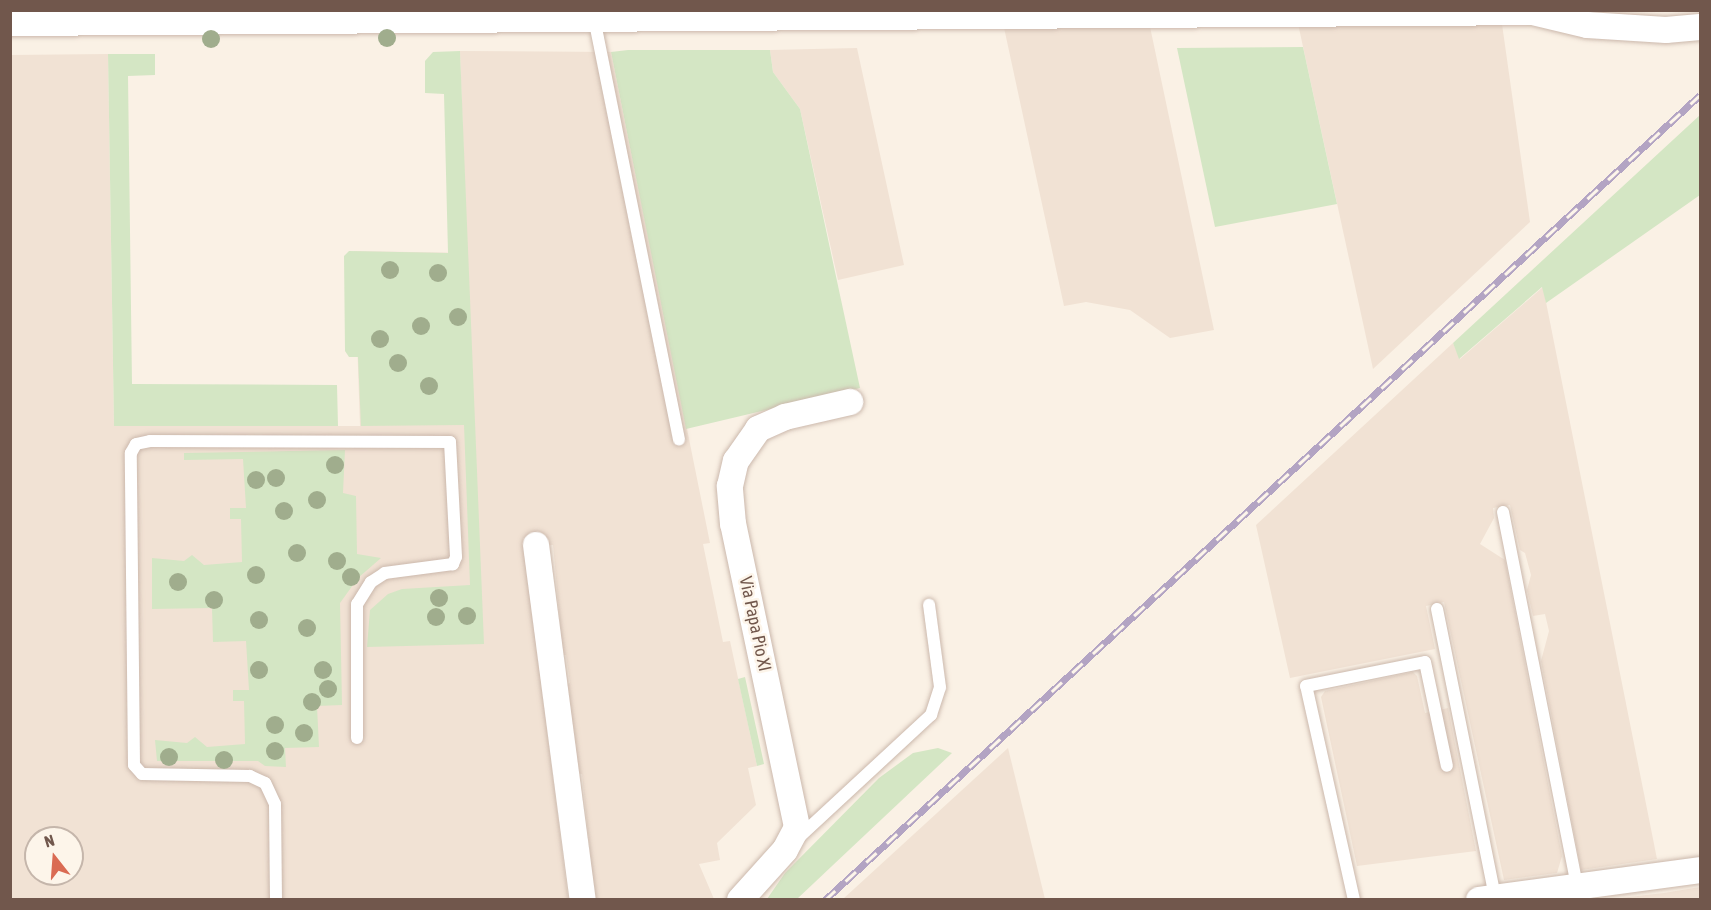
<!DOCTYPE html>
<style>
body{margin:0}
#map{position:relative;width:1711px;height:910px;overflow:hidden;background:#faf1e5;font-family:"Asap Condensed",sans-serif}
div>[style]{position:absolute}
.residential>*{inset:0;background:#f1e2d4}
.green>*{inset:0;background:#d4e6c4}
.roads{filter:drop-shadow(0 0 2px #cbb8ac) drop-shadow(0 0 2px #cbb8ac)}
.lane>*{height:12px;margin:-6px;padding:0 6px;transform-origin:6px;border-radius:6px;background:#fff}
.street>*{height:26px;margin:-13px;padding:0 13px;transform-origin:13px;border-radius:13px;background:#fff}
.rail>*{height:7px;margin-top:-3.5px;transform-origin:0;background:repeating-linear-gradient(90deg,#fdf5ea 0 14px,#b3a4c3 0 28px);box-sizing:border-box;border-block:2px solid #b3a4c3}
.trees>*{width:18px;height:18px;margin:-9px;border-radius:50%;background:#a0ad8d}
span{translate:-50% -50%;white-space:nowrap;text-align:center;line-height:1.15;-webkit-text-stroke:5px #fdf5ea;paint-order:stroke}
.street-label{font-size:18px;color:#71574c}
.frame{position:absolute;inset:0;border:12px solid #71574c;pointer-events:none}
.north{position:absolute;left:24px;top:826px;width:60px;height:60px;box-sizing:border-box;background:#fdf5ea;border:2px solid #c5b6ab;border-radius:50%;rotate:343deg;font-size:16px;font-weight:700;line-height:24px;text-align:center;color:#71574c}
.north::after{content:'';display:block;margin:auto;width:21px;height:27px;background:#da6b53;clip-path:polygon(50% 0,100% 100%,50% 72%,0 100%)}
</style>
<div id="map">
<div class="residential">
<div style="clip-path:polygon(1501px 17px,1530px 222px,1373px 369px,1297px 19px)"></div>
<div style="clip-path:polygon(1149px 22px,1214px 330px,1170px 338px,1130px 310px,1086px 302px,1064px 306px,1003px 23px)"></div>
<div style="clip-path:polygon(857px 48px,904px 265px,838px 280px,800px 109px,773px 72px,770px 50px)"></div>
<div style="clip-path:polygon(evenodd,460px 51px,611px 52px,710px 543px,703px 544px,723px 642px,730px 641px,757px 766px,748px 768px,756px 805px,717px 843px,720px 860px,699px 864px,714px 899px,595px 899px,582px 774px,578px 774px,567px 684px,570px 683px,566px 655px,563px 655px,553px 545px,547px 545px,545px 535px,523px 538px,568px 899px,11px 899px,10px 55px,108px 54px,114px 426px,360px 426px,354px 251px,467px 253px,460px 51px,36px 838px,72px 838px,72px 874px,36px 874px,36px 838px)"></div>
<div style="clip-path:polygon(1543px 287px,1657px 859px,1581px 870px,1541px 661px,1549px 631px,1545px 614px,1533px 616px,1527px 590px,1531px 575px,1525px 553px,1520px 550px,1510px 505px,1493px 508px,1494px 518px,1480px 544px,1505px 560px,1562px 856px,1557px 873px,1504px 880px,1444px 602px,1426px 606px,1435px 649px,1290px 678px,1256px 525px,1453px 343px,1460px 359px)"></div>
<div style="clip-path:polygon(1413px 672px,1417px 676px,1425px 713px,1448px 708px,1476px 851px,1357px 866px,1321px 697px,1325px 691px)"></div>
<div style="clip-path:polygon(1008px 748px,1045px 899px,843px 899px)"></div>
<div style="clip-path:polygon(1700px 887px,1700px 899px,1612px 899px,1664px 893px)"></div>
</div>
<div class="green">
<div style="clip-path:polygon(1303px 47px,1337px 204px,1215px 227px,1177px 48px)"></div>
<div style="clip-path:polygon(628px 50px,770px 50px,773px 72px,800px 109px,860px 388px,686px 429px,611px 52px)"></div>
<div style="clip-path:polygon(460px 51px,484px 644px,367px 647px,370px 610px,388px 594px,402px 589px,470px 585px,464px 425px,361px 426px,358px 357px,349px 357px,345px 351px,344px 256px,349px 251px,448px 253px,444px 94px,425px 93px,425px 61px,433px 52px)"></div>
<div style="clip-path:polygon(108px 54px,155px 54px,155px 75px,128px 76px,132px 384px,337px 385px,338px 426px,114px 426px)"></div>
<div style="clip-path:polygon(1700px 115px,1700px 195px,1546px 303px,1542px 287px,1459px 359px,1453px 343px)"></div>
<div style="clip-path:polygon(345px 450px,343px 493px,356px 496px,357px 554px,381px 558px,358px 578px,340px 603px,342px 705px,317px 706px,319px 747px,285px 748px,286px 767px,265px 766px,258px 761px,157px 761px,155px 740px,187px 743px,195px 737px,207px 747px,245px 744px,244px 701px,233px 701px,233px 690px,249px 690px,246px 641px,213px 642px,212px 608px,152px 609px,152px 558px,184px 561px,192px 555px,204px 565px,242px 562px,241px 519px,230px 519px,230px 508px,246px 508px,243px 459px,184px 460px,184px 453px)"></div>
<div style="clip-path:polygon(745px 677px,764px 764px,757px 766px,738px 679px)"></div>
<div style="clip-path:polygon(938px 748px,952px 753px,797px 899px,767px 899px,785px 873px,879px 778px,913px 753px)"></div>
</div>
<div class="roads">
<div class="lane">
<div style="left:594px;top:18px;width:430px;rotate:78.6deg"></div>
<div style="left:1503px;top:512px;width:381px;rotate:78.8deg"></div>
<div style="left:1437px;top:609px;width:294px;rotate:78.6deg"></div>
<div style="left:797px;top:839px;width:183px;rotate:-42.8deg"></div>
<div style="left:931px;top:715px;width:29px;rotate:-72deg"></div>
<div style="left:940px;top:687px;width:83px;rotate:-97.6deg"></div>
<div style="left:276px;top:900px;width:96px;rotate:-90.6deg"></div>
<div style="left:275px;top:804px;width:23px;rotate:-115deg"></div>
<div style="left:265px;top:783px;width:17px;rotate:-155deg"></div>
<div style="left:250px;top:776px;width:108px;rotate:-178.9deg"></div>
<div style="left:142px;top:774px;width:12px;rotate:-132deg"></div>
<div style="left:134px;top:765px;width:312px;rotate:-90.6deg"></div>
<div style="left:131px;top:453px;width:10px;rotate:-61deg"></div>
<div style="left:136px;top:444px;width:14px;rotate:-12deg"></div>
<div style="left:150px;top:441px;width:300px;rotate:0.2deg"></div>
<div style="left:450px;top:442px;width:115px;rotate:87deg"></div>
<div style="left:456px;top:557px;width:8px;rotate:113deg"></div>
<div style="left:453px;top:564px;width:69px;rotate:172.5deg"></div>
<div style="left:385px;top:573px;width:17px;rotate:147deg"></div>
<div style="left:371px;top:582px;width:26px;rotate:122deg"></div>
<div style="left:357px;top:604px;width:134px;rotate:90deg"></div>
<div style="left:1354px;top:900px;width:219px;rotate:-102.6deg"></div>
<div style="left:1306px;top:686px;width:121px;rotate:-11.4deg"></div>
<div style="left:1425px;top:662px;width:106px;rotate:78.1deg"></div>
</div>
<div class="street">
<div style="left:10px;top:23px;width:1523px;rotate:-0.41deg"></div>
<div style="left:1533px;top:12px;width:56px;rotate:13.5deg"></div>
<div style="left:1587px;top:25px;width:79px;rotate:3.6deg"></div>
<div style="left:1666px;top:30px;width:34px;rotate:-5deg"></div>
<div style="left:536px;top:545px;width:358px;rotate:82.5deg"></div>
<div style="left:740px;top:900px;width:67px;rotate:-48deg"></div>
<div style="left:785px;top:850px;width:26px;rotate:-62deg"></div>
<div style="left:797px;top:827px;width:310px;rotate:-101.9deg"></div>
<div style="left:733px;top:524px;width:38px;rotate:-95deg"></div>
<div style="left:730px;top:486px;width:26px;rotate:-77deg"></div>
<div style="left:736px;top:461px;width:39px;rotate:-55deg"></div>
<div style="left:758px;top:429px;width:30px;rotate:-24deg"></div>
<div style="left:785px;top:417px;width:67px;rotate:-13deg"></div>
<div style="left:1479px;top:900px;width:223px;rotate:-7.7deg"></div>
</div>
</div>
<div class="rail">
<div style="left:825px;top:900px;width:1189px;rotate:-42.61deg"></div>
</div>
<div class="trees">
<div style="left:387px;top:38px"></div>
<div style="left:211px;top:39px"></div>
<div style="left:390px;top:270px"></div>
<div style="left:438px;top:273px"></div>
<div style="left:458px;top:317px"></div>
<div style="left:421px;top:326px"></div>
<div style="left:380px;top:339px"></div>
<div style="left:398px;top:363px"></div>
<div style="left:429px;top:386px"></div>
<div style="left:335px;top:465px"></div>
<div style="left:276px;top:478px"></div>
<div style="left:256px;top:480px"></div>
<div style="left:317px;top:500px"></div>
<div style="left:284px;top:511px"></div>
<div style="left:297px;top:553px"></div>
<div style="left:337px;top:561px"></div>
<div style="left:256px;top:575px"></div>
<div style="left:351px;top:577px"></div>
<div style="left:178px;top:582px"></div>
<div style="left:439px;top:598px"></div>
<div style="left:214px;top:600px"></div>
<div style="left:467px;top:616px"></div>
<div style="left:436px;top:617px"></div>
<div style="left:259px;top:620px"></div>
<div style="left:307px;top:628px"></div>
<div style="left:259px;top:670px"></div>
<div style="left:323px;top:670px"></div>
<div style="left:328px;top:689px"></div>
<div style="left:312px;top:702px"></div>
<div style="left:275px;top:725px"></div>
<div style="left:304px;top:733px"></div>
<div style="left:275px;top:751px"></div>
<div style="left:169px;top:757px"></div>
<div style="left:224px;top:760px"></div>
</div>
<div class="street-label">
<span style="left:755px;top:624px;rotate:78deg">Via Papa Pio XI</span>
</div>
<div class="frame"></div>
<div class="north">N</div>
</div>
